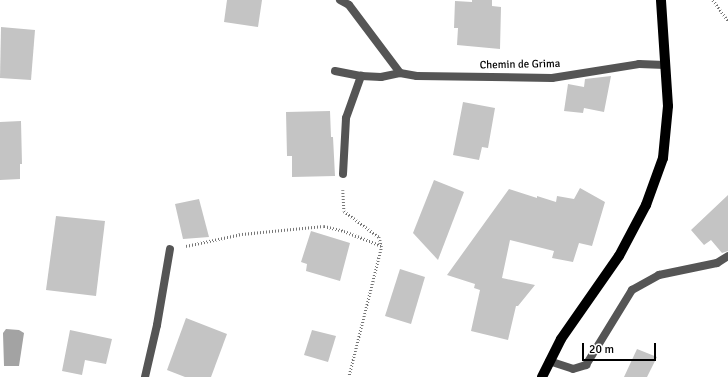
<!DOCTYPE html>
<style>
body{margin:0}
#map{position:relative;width:728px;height:377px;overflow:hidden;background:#fff;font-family:Signika,sans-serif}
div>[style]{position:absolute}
.water>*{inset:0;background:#a3a3a3}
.building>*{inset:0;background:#c4c4c4}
.path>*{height:2.5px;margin-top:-1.25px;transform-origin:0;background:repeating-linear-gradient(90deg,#777 0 1px,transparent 0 3px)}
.service>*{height:8px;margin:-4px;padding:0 4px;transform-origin:4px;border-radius:4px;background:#555}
.primary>*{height:10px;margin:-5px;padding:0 5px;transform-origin:5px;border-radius:5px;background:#000}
span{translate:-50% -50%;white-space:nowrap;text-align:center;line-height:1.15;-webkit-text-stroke:3px #fff;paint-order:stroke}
.street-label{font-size:11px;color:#000}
.scale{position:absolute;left:582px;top:343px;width:74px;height:18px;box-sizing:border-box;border:2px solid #000;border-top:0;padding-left:5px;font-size:12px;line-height:14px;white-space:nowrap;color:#000;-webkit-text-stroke:3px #fff;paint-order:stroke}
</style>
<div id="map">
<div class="water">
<div style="clip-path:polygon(6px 329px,19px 330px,24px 333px,19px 366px,4px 366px,3px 333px)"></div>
</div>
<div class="building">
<div style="clip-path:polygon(227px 0,262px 0,258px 27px,224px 22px)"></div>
<div style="clip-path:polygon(472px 0,492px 0,492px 6px,501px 7px,500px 49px,457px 45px,458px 28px,454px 28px,455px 1px,472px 2px)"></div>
<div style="clip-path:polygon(1px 27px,35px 30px,31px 80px,0 78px)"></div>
<div style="clip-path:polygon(611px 76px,604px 112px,584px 108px,583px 113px,564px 111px,568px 84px,584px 87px,585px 79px)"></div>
<div style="clip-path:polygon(463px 102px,495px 108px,488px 148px,482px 147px,479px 160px,453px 155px)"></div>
<div style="clip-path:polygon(330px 111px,331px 137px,333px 137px,335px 176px,292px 177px,292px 156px,287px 156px,286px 112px)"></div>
<div style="clip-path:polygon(21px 121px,22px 164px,20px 164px,20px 179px,0 180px,0 122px)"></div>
<div style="clip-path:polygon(434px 180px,464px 192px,438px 260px,413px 233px)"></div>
<div style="clip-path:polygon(580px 188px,605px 202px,592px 246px,579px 243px,573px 262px,552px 258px,554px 251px,510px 240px,502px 278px,535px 285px,518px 306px,516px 306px,508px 340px,471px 331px,480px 290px,474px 288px,475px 284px,447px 275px,509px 189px,537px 198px,537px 196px,556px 202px,557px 196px,574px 199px)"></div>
<div style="clip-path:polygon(728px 195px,728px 251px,722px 253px,711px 240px,704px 245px,691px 230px)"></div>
<div style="clip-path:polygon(199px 199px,209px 237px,183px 239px,175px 204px)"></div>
<div style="clip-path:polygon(56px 216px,105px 221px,96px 296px,46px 290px)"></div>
<div style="clip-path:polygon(311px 231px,350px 243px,340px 281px,306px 271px,307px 264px,301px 262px)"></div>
<div style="clip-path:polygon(400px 269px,425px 277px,411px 324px,385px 316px)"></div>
<div style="clip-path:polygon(186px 318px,227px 334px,211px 377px,185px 377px,167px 370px)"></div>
<div style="clip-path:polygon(70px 330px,112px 339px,106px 364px,85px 360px,82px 375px,62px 371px)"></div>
<div style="clip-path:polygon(312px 330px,336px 336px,328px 362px,304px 355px)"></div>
<div style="clip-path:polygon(637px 349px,657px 357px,647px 377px,624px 377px)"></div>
</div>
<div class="path">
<div style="left:713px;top:0;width:26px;rotate:54deg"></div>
<div style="left:343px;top:190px;width:21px;rotate:87deg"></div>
<div style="left:344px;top:211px;width:44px;rotate:36.6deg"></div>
<div style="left:379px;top:237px;width:9px;rotate:72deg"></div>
<div style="left:382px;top:246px;width:135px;rotate:104.1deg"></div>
<div style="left:186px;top:246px;width:57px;rotate:-12.1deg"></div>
<div style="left:242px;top:234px;width:82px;rotate:-5.6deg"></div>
<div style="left:324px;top:226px;width:21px;rotate:14deg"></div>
<div style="left:344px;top:231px;width:41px;rotate:21.5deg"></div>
</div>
<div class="service">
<div style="left:340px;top:0;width:10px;rotate:29deg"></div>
<div style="left:349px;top:5px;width:85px;rotate:53.1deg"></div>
<div style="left:335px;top:71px;width:26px;rotate:11deg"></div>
<div style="left:361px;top:76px;width:20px;rotate:3deg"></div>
<div style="left:381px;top:77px;width:19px;rotate:-12deg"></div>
<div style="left:400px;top:73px;width:17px;rotate:10deg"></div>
<div style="left:417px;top:76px;width:135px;rotate:0.8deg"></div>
<div style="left:552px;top:78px;width:88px;rotate:-9.1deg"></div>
<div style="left:639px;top:64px;width:26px;rotate:2deg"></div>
<div style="left:343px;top:174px;width:56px;rotate:-86.9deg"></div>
<div style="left:346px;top:118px;width:45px;rotate:-70.3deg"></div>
<div style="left:549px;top:361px;width:25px;rotate:18deg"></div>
<div style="left:573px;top:369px;width:14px;rotate:-17deg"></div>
<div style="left:586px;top:365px;width:88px;rotate:-58.5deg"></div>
<div style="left:632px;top:290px;width:31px;rotate:-29deg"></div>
<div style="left:659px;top:275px;width:59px;rotate:-11.7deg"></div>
<div style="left:717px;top:263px;width:13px;rotate:-32deg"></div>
<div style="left:145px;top:377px;width:53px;rotate:-77deg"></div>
<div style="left:157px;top:325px;width:77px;rotate:-80.3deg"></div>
</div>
<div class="primary">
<div style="left:542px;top:377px;width:42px;rotate:-63.4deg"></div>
<div style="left:561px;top:339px;width:101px;rotate:-55.1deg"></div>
<div style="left:619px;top:256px;width:58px;rotate:-62.1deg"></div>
<div style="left:646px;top:205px;width:50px;rotate:-70.1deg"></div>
<div style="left:663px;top:158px;width:52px;rotate:-84.5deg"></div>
<div style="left:668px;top:106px;width:106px;rotate:-93.8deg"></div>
</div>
<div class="street-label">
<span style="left:520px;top:65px;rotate:-1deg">Chemin de Grima</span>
</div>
<div class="scale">20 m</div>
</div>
